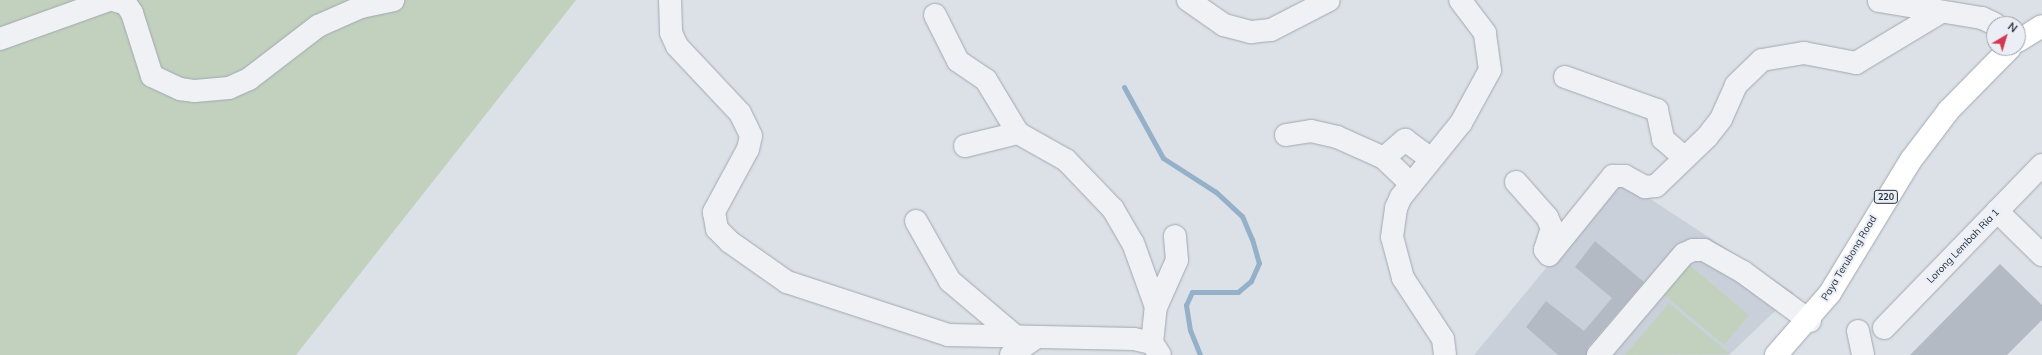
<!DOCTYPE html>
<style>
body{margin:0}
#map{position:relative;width:2042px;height:355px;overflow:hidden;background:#dce1e7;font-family:Mulish,sans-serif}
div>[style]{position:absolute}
.built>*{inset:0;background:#cad0d9}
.green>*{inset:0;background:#c2d1bd}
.stream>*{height:5px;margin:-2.5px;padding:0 2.5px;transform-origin:2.5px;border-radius:2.5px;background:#95b0c9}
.building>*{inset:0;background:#b3bac4}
.roads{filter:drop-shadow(0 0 1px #a1a8b1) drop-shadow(0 0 1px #a1a8b1)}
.minor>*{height:22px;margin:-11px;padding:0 11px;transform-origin:11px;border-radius:11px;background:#eff1f5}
.major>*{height:22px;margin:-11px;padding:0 11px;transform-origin:11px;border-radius:11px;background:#fff}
span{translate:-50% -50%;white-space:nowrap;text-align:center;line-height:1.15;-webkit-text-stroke:4px #ebeff5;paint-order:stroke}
.shield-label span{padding:1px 3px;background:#ebeff5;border:1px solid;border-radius:3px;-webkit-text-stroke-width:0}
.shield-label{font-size:9px;color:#252f3e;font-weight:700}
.street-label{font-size:10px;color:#252f3e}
.north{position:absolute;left:1986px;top:16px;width:40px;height:40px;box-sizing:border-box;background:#ebeff5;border:1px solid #9ca2ac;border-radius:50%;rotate:38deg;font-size:11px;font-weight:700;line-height:16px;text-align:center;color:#252f3e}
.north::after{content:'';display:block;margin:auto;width:14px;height:18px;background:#d43954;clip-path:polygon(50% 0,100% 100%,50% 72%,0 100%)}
</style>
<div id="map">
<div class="built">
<div style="clip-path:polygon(1620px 179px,1794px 293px,1729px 355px,1474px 355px)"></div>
</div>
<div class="green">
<div style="clip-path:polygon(0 0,576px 0,296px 355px,0 355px)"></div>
<div style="clip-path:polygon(1688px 264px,1749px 315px,1724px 345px,1663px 294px)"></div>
<div style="clip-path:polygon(1669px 303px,1730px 354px,1625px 355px)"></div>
</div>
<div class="stream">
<div style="left:1124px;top:87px;width:81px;rotate:61.2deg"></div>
<div style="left:1163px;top:158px;width:63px;rotate:32.7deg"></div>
<div style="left:1216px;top:192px;width:35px;rotate:43deg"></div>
<div style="left:1242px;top:216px;width:25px;rotate:67deg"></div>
<div style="left:1252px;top:239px;width:25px;rotate:74deg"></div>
<div style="left:1259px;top:263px;width:20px;rotate:114deg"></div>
<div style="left:1251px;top:281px;width:17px;rotate:140deg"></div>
<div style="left:1238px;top:292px;width:46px;rotate:180deg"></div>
<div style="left:1192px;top:292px;width:14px;rotate:115deg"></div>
<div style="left:1186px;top:305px;width:25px;rotate:81deg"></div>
<div style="left:1190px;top:330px;width:27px;rotate:68deg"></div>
</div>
<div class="building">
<div style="clip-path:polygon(1595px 241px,1644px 282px,1588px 347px,1586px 355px,1558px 355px,1526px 327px,1546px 301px,1584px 331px,1612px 298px,1575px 267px)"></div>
<div style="clip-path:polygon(2000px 264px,2042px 305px,2042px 320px,2007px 355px,1910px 355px)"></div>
</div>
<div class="roads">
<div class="minor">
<div style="left:113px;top:0;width:14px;rotate:17deg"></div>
<div style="left:126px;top:4px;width:11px;rotate:56deg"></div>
<div style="left:132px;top:13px;width:66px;rotate:72.4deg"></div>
<div style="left:152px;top:76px;width:31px;rotate:25deg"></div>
<div style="left:180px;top:89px;width:15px;rotate:8deg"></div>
<div style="left:195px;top:91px;width:34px;rotate:-5deg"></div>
<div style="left:229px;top:88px;width:22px;rotate:-24deg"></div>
<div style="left:249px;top:79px;width:87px;rotate:-37.5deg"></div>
<div style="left:318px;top:26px;width:47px;rotate:-23.8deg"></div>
<div style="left:361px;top:7px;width:33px;rotate:-12deg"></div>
<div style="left:670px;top:0;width:33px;rotate:88deg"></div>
<div style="left:671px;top:33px;width:14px;rotate:65deg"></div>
<div style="left:677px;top:46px;width:92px;rotate:46.8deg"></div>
<div style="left:740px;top:113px;width:25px;rotate:64deg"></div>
<div style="left:751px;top:136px;width:13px;rotate:103deg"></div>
<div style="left:748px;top:149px;width:72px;rotate:118.4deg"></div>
<div style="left:714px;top:212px;width:17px;rotate:80deg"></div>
<div style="left:717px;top:229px;width:18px;rotate:45deg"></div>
<div style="left:730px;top:242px;width:70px;rotate:35.1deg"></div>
<div style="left:787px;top:282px;width:169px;rotate:18.2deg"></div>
<div style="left:948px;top:335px;width:186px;rotate:1.2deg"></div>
<div style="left:1134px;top:339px;width:18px;rotate:13deg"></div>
<div style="left:1152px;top:343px;width:14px;rotate:56deg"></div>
<div style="left:1188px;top:0;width:44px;rotate:34.8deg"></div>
<div style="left:1224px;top:25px;width:28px;rotate:15deg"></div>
<div style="left:1251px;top:32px;width:20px;rotate:-6deg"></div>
<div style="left:1271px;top:30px;width:65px;rotate:-27.3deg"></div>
<div style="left:1879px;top:1px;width:104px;rotate:9.4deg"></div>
<div style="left:1982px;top:18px;width:14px;rotate:25deg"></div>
<div style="left:935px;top:15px;width:51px;rotate:63.4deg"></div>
<div style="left:958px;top:61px;width:34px;rotate:34deg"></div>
<div style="left:986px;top:80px;width:62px;rotate:58.9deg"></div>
<div style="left:1018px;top:133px;width:55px;rotate:29.4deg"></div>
<div style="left:1066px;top:160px;width:68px;rotate:46.2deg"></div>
<div style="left:1113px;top:209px;width:39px;rotate:60deg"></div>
<div style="left:1133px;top:243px;width:68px;rotate:70.2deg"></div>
<div style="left:0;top:39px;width:116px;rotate:-19.7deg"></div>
<div style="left:1565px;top:77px;width:98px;rotate:19.7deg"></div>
<div style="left:1657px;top:110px;width:30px;rotate:78deg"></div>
<div style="left:1663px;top:139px;width:28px;rotate:41deg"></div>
<div style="left:1286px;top:135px;width:25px;rotate:-9deg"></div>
<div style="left:1311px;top:131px;width:27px;rotate:13deg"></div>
<div style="left:1337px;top:137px;width:51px;rotate:24.1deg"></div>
<div style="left:1384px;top:158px;width:37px;rotate:44deg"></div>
<div style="left:965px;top:146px;width:55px;rotate:-13.8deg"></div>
<div style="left:1384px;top:158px;width:28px;rotate:-41deg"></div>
<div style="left:1405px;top:140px;width:32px;rotate:36deg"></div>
<div style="left:1516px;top:182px;width:47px;rotate:48.5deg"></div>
<div style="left:1547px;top:217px;width:12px;rotate:66deg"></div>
<div style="left:1552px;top:228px;width:23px;rotate:108deg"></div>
<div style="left:1545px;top:250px;width:6px;rotate:51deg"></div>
<div style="left:1549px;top:255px;width:102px;rotate:-51deg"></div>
<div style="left:1613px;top:176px;width:12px"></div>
<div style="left:1625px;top:176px;width:23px;rotate:29deg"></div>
<div style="left:1645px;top:187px;width:11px;rotate:-5deg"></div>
<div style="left:1656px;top:186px;width:71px;rotate:-43.9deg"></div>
<div style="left:1707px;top:137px;width:23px;rotate:-52deg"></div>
<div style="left:1721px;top:119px;width:37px;rotate:-66deg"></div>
<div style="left:1736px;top:85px;width:36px;rotate:-44deg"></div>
<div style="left:1762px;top:60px;width:43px;rotate:-9.5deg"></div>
<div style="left:1804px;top:53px;width:53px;rotate:10.9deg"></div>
<div style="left:1856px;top:63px;width:99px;rotate:-31deg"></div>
<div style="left:1997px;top:211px;width:63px;rotate:44.4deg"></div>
<div style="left:916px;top:221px;width:69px;rotate:60.5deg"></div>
<div style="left:950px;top:281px;width:85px;rotate:40.2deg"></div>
<div style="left:1884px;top:328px;width:227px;rotate:-45.9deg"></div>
<div style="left:1858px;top:331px;width:25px;rotate:78deg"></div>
<div style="left:1152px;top:343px;width:36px;rotate:-84deg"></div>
<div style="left:1156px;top:307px;width:51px;rotate:-65.9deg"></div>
<div style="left:1177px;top:260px;width:24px;rotate:-95deg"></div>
<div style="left:1011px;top:355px;width:28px;rotate:-35deg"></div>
<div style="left:1445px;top:355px;width:16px;rotate:-97deg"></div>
<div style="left:1443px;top:339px;width:73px;rotate:-123.3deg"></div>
<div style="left:1403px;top:278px;width:42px;rotate:-105deg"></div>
<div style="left:1392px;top:237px;width:29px;rotate:-82deg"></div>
<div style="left:1396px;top:208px;width:12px;rotate:-66deg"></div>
<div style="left:1401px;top:197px;width:95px;rotate:-51deg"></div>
<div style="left:1461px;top:123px;width:60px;rotate:-61.3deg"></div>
<div style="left:1490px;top:70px;width:37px;rotate:-98deg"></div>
<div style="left:1485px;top:33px;width:41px;rotate:-127.1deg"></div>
<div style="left:1598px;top:355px;width:133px;rotate:-49.6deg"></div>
<div style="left:1684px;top:254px;width:10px;rotate:-24deg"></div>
<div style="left:1693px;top:250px;width:11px"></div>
<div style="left:1704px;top:250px;width:45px;rotate:29.4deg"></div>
<div style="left:1743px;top:272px;width:83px;rotate:36.2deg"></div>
</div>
<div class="major">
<div style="left:2018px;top:41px;width:28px;rotate:-32deg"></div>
<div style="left:1776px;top:355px;width:82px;rotate:-48.9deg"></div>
<div style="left:1830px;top:293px;width:156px;rotate:-58.7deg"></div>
<div style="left:1911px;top:160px;width:63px;rotate:-52.8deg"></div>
<div style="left:1949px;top:110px;width:87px;rotate:-45.5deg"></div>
</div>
</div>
<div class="shield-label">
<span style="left:1886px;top:197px">220</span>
</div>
<div class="street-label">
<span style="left:1963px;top:246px;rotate:-46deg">Lorong Lembah Ria 1</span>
<span style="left:1849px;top:258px;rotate:-59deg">Paya Terubong Road</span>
</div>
<div class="north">N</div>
</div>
